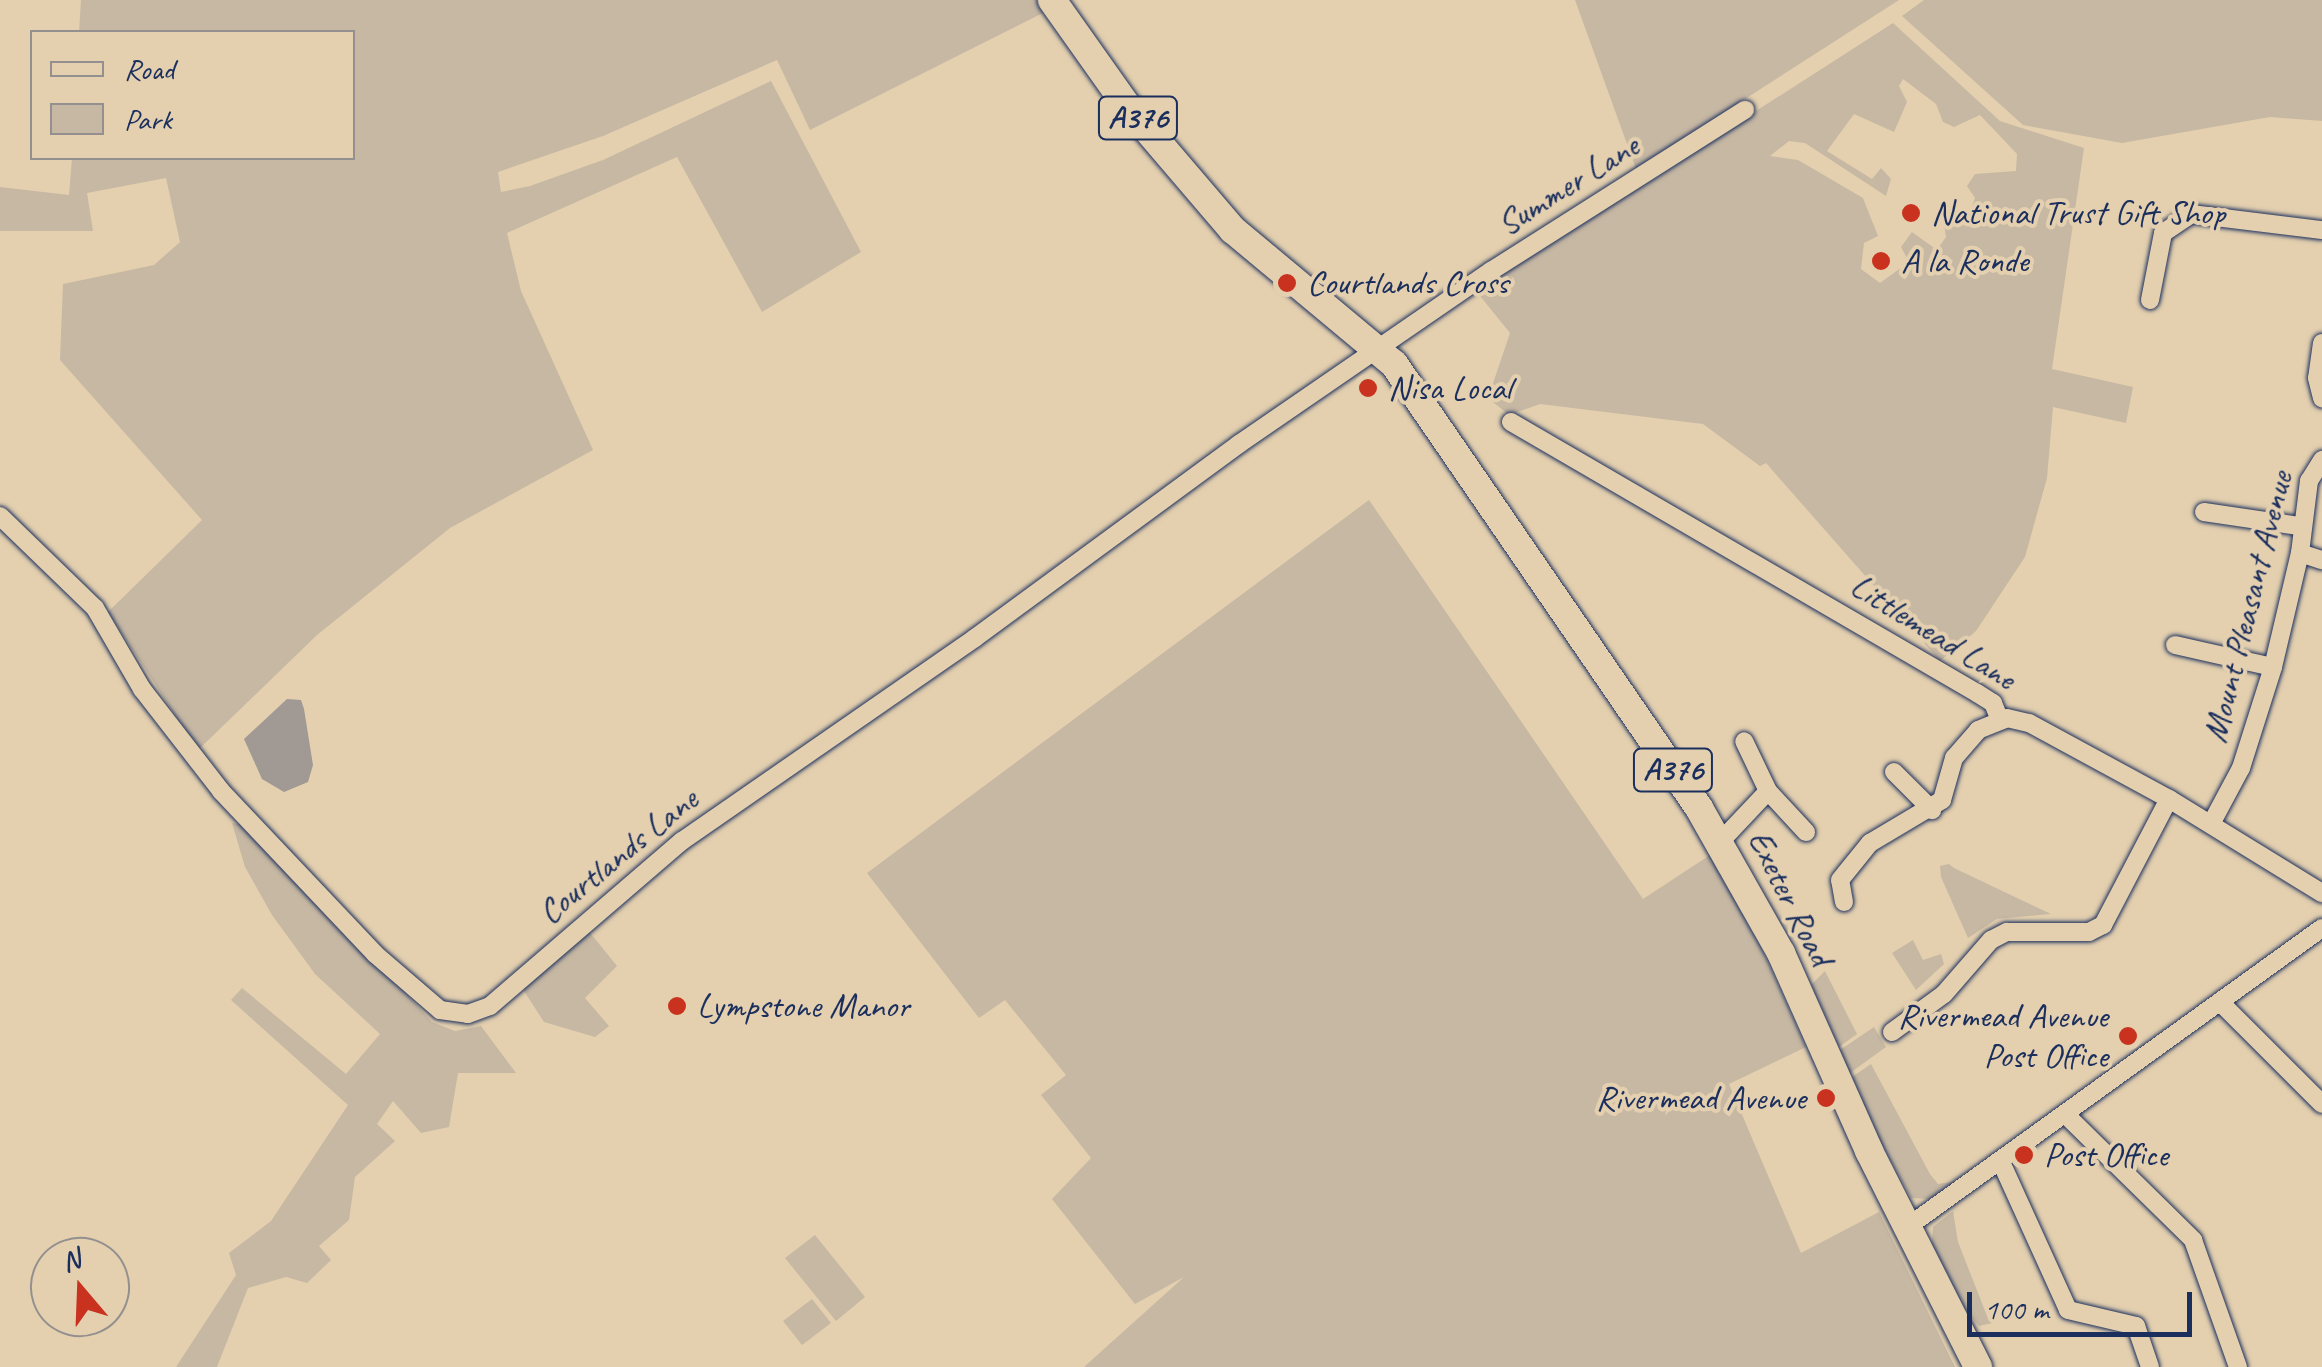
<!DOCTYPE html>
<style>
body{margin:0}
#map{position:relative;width:2322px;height:1367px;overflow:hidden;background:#e4d0af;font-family:Caveat,sans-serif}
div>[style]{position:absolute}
.green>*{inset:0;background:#c7b8a3}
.water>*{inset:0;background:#a09994}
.roads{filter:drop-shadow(0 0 2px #1b2f5e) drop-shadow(0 0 2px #1b2f5e)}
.minor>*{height:18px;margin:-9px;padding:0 9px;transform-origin:9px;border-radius:9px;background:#e4d0af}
.trunk>*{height:28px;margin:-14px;padding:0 14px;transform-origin:14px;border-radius:14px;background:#e4d0af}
.dots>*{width:28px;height:28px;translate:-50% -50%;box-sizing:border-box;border:5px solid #e4d0af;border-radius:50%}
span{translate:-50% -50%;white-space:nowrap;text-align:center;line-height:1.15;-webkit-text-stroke:8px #e4d0af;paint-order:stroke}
.shield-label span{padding:2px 8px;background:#e4d0af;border:2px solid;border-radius:8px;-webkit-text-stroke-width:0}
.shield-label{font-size:32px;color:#1b2f5e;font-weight:700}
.street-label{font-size:35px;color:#1b2f5e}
.poi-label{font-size:35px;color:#1b2f5e}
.left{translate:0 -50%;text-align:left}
.right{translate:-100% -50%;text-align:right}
.legend{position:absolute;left:30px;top:30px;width:325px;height:130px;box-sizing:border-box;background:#e4d0af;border:2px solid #94908f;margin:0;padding:12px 18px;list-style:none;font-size:30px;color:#1b2f5e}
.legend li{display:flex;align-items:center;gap:20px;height:50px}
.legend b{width:50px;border:2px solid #94908f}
.north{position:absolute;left:30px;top:1237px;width:100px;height:100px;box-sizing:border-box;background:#e4d0af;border:2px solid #94908f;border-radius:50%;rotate:341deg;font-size:28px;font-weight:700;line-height:40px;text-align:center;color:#1b2f5e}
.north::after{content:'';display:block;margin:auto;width:35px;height:45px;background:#c8321e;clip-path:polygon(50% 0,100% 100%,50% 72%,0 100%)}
.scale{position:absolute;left:1967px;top:1292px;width:225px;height:45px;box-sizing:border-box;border:5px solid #1b2f5e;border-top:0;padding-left:12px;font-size:30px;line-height:35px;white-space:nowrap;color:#1b2f5e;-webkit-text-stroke:8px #e4d0af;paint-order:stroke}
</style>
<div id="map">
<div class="green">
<div style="clip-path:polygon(81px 0,1037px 0,1045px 12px,810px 130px,777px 60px,603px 136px,498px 172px,501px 192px,530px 186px,603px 160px,771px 81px,861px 252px,762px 312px,677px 157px,507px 233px,521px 291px,593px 450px,450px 528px,317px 635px,198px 750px,108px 612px,202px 520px,60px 360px,63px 284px,154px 265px,180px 242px,166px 178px,87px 193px,93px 231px,0 231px,0 187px,69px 195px,72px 158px,352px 158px,352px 32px,79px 32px)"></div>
<div style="clip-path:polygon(1575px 0,1899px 0,1636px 169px)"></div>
<div style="clip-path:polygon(1924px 0,2322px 0,2322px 121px,2270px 117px,2122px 143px,2023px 125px,1902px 16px)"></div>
<div style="clip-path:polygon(evenodd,1893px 23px,2000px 121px,2084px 148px,2052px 369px,2133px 387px,2126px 423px,2053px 407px,2047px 478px,2025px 557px,1976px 631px,1940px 661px,1766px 463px,1760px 466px,1703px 424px,1540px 404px,1509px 415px,1488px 398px,1510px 333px,1476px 291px,1893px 23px,1903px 79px,1936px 104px,1943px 122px,1954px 127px,1980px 115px,2017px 154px,2016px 171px,1975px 174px,1967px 186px,1975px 198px,1969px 216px,1944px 225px,1946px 237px,1937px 250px,1912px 232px,1901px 247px,1909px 262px,1880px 283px,1861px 269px,1864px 243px,1878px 236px,1863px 198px,1798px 160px,1770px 156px,1789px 141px,1805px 143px,1886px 196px,1891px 179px,1881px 168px,1872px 179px,1827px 151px,1854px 114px,1894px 132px,1907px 102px,1899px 86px,1903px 79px)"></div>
<div style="clip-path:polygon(1369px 500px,1643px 899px,1710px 855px,1763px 951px,1806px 1047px,1729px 1084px,1801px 1253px,1879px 1212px,1955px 1367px,1084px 1367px,1184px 1277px,1135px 1304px,1052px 1199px,1091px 1158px,1041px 1095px,1066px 1075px,1005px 1000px,979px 1018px,867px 873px)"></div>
<div style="clip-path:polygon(232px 823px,249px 826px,287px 864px,432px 1022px,455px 1031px,481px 1026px,516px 1073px,458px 1073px,449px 1127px,421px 1133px,393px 1101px,377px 1124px,395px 1141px,355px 1177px,349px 1220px,319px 1246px,331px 1260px,307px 1283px,286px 1277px,248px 1288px,217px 1367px,176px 1367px,236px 1275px,229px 1253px,271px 1221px,348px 1105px,231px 1000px,242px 988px,346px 1074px,380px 1034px,315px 974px,272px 915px,245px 867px)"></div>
<div style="clip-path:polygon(1949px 864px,1954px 868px,2051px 914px,1997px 919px,1968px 938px,1941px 877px,1940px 866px)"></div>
<div style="clip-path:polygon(587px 929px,617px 966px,585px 998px,609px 1026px,595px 1037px,544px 1022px,522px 988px)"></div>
<div style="clip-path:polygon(1913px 940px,1923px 960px,1941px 954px,1944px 964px,1916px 990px,1892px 953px)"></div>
<div style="clip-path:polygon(1825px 971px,1857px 1034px,1839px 1047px,1811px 985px)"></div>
<div style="clip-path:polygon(1874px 1027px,1886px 1047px,1850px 1073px,1840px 1050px)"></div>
<div style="clip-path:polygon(1871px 1064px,1930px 1174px,1938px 1184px,1957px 1181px,1933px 1199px,1911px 1198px,1879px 1139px,1852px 1077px)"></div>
<div style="clip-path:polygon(1953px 1211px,1958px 1242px,1989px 1321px,1997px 1322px,1979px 1326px,1966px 1311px,1932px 1244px,1933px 1227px)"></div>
<div style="clip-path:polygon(815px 1235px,865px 1297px,836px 1321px,785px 1258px)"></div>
<div style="clip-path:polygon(812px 1299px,831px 1323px,802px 1345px,783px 1321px)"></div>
</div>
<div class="water">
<div style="clip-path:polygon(287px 699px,301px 700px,304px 709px,313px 765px,308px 782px,284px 792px,262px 779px,244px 739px)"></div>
</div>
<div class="roads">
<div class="minor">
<div style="left:2150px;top:300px;width:68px;rotate:-79deg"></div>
<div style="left:2163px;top:233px;width:34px;rotate:-34deg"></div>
<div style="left:2191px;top:214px;width:132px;rotate:7deg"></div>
<div style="left:2322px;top:343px;width:35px;rotate:98deg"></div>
<div style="left:2317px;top:378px;width:21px;rotate:76deg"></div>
<div style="left:1511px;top:422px;width:539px;rotate:30.18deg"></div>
<div style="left:1977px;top:693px;width:19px;rotate:32deg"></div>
<div style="left:1993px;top:703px;width:16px;rotate:68deg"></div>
<div style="left:2204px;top:512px;width:96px;rotate:8.4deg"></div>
<div style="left:0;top:516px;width:132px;rotate:44.1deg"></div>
<div style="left:95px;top:608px;width:94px;rotate:59.9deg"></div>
<div style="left:142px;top:689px;width:129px;rotate:52.2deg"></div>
<div style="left:221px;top:791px;width:224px;rotate:46.6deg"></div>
<div style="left:375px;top:954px;width:86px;rotate:40.7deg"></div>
<div style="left:440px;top:1010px;width:28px;rotate:8deg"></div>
<div style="left:468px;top:1014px;width:23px;rotate:-20deg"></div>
<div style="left:490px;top:1006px;width:253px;rotate:-40.7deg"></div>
<div style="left:682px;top:841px;width:356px;rotate:-34.7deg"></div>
<div style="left:975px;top:638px;width:328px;rotate:-36.3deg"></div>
<div style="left:1239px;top:444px;width:306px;rotate:-34.5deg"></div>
<div style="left:1491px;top:271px;width:301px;rotate:-32.4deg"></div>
<div style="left:2300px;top:553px;width:23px;rotate:18deg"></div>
<div style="left:2175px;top:645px;width:100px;rotate:12.7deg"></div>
<div style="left:1894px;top:772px;width:54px;rotate:45deg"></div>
<div style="left:1768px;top:791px;width:56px;rotate:47.2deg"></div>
<div style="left:2211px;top:824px;width:64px;rotate:-61.8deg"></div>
<div style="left:2241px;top:768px;width:106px;rotate:-72.4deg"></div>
<div style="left:2273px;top:667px;width:117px;rotate:-76.7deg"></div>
<div style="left:2300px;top:553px;width:73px;rotate:-82.9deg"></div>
<div style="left:2309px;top:481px;width:25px;rotate:-58deg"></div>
<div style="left:1720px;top:842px;width:70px;rotate:-46.7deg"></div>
<div style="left:1768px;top:791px;width:55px;rotate:-115.6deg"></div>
<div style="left:1844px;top:902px;width:22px;rotate:-100deg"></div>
<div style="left:1840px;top:880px;width:48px;rotate:-51deg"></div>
<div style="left:1870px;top:843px;width:84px;rotate:-30.8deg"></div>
<div style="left:1942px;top:800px;width:44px;rotate:-74.1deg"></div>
<div style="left:1954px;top:758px;width:37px;rotate:-49deg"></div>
<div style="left:1978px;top:730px;width:31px;rotate:-22deg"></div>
<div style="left:2007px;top:718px;width:23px;rotate:13deg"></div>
<div style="left:2029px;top:723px;width:159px;rotate:28.5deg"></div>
<div style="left:2169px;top:799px;width:180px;rotate:31.6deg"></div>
<div style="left:2220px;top:1002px;width:144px;rotate:45deg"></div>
<div style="left:1892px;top:1032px;width:64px;rotate:-36.2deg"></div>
<div style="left:1944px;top:994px;width:72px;rotate:-49deg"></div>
<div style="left:1991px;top:940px;width:18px;rotate:-27deg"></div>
<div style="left:2007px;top:932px;width:82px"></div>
<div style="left:2089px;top:932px;width:16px;rotate:-27deg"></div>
<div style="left:2103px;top:925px;width:142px;rotate:-62.4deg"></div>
<div style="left:2065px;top:1114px;width:180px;rotate:44.5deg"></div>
<div style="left:2193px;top:1240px;width:135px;rotate:70.5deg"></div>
<div style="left:2001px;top:1162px;width:162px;rotate:65.6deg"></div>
<div style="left:2068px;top:1310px;width:70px;rotate:13.2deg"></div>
<div style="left:2136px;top:1326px;width:43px;rotate:71.1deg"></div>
<div style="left:1906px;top:1228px;width:513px;rotate:-35.8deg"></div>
</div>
<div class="trunk">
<div style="left:1052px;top:0;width:130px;rotate:54.7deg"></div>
<div style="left:1127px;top:106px;width:163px;rotate:49.5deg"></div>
<div style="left:1233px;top:230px;width:209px;rotate:39.8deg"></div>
<div style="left:1394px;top:364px;width:539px;rotate:55.51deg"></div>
<div style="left:1699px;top:808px;width:167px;rotate:60.5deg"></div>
<div style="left:1781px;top:953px;width:217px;rotate:66deg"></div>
<div style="left:1869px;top:1151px;width:242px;rotate:63.2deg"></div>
</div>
</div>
<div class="dots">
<div style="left:1911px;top:213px;background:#c8321e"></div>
<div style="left:1881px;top:261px;background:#c8321e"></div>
<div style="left:1287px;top:283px;background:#c8321e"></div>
<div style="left:1368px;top:388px;background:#c8321e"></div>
<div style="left:677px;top:1006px;background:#c8321e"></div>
<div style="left:2128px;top:1036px;background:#c8321e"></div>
<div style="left:1826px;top:1098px;background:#c8321e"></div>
<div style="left:2024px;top:1155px;background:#c8321e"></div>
</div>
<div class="shield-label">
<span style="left:1138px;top:118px">A376</span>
<span style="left:1673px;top:770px">A376</span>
</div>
<div class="street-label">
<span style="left:1568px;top:185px;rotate:-32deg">Summer Lane</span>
<span style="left:2248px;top:607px;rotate:-76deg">Mount Pleasant Avenue</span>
<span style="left:1933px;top:632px;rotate:32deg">Littlemead Lane</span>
<span style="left:618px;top:856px;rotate:-39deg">Courtlands Lane</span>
<span style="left:1790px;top:898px;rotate:63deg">Exeter Road</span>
</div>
<div class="poi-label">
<span class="left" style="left:1931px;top:213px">National Trust Gift Shop</span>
<span class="left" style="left:1901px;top:261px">A la Ronde</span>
<span class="left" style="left:1307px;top:283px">Courtlands Cross</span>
<span class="left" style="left:1388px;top:388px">Nisa Local</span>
<span class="left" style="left:697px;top:1006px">Lympstone Manor</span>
<span class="right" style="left:2108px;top:1036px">Rivermead Avenue<br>Post Office</span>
<span class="right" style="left:1806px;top:1098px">Rivermead Avenue</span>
<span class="left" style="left:2044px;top:1155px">Post Office</span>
</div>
<ul class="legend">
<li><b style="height:12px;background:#e4d0af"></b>Road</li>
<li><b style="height:28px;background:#c7b8a3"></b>Park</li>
</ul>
<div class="north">N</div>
<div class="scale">100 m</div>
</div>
